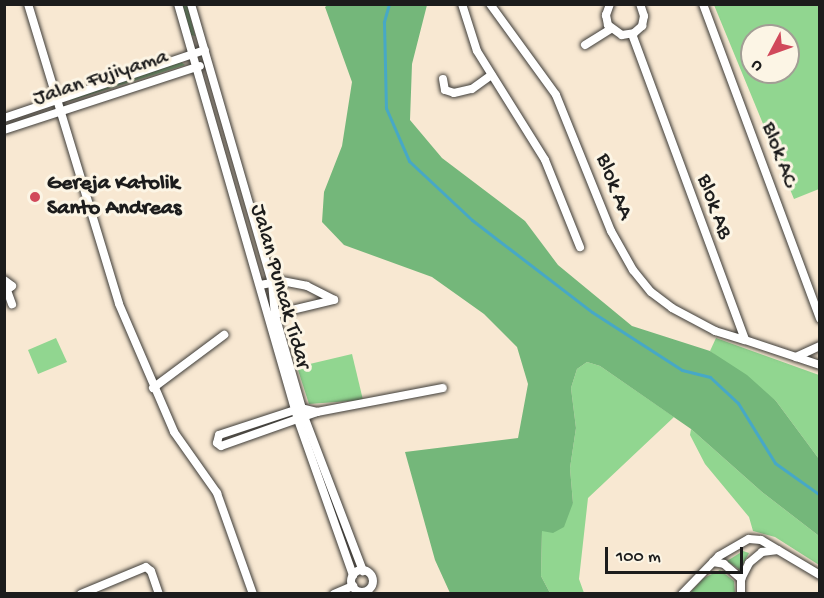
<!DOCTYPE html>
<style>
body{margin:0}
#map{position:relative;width:824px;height:598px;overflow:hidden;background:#f8e8d2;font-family:"Gochi Hand",sans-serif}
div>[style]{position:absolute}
.green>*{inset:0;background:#91d690}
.forest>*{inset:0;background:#74b77a}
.stream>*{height:3px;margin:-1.5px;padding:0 1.5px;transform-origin:1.5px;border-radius:1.5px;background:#47a8c6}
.roads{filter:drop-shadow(0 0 2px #3d3b37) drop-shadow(0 0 2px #3d3b37)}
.street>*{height:8px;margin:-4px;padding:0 4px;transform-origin:4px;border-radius:4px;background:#fff}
.street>.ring{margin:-4px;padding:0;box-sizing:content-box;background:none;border:8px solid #fff;border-radius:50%}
.dots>*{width:16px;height:16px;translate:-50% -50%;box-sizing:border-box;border:3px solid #fcf5e5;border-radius:50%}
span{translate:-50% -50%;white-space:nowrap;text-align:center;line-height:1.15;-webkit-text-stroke:6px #fcf5e5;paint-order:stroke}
.street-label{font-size:22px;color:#1c1c1c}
.poi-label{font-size:22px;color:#1c1c1c;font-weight:700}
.left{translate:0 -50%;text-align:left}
.frame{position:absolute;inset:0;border:6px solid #1c1c1c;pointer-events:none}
.north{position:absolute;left:740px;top:24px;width:60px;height:60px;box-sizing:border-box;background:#fcf5e5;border:2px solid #a29e95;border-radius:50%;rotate:229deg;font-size:16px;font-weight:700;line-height:24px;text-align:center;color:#1c1c1c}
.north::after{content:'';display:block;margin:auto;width:21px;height:27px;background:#d1495b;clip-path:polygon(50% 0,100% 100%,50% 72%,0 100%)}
.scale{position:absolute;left:605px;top:547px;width:138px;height:27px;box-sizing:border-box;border:3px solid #1c1c1c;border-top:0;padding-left:8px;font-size:18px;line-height:21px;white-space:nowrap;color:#1c1c1c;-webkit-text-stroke:4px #fcf5e5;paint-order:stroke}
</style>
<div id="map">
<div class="green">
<div style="clip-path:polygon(182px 5px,187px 5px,195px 36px,191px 35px)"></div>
<div style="clip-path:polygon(evenodd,714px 5px,819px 5px,819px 189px,794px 199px,714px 5px,752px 36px,788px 36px,788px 72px,752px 72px,752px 36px)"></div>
<div style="clip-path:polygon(181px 62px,185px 65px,70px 101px,71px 98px)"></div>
<div style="clip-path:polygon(56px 338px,67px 362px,38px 374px,28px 350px)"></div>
<div style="clip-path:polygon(716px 338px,819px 375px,819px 459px,776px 401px,710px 351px)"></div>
<div style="clip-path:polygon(352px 354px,363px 400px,309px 404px,297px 367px)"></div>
<div style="clip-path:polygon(587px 362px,600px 366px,674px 417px,588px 498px,579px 579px,584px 593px,550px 593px,541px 576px,542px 530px,573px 503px,570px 468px,576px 428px,571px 388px,577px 369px)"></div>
<div style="clip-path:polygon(691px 429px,762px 492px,819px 536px,819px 565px,775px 537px,753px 531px,749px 517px,705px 464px,690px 435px)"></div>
<div style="clip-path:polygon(743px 551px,749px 553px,740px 570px,727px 561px)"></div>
<div style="clip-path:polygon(720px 570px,734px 581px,735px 593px,689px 594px,704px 578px)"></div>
</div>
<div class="forest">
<div style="clip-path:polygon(329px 4px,427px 5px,412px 64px,410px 120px,442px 158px,525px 221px,558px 265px,632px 326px,710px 351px,747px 375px,776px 401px,819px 459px,819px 536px,762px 492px,691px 429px,600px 366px,587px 362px,577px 369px,571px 388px,576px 428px,570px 468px,573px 503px,564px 527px,553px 533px,542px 531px,541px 576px,550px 593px,450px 593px,435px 560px,405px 452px,518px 438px,528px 384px,517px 347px,484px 314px,432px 277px,344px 245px,322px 222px,324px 192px,342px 146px,352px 82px,325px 7px)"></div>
</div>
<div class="stream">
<div style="left:389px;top:4px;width:19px;rotate:106deg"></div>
<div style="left:384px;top:22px;width:86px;rotate:88.7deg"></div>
<div style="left:386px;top:108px;width:58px;rotate:66.5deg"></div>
<div style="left:409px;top:161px;width:86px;rotate:43.1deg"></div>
<div style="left:472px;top:220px;width:151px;rotate:37.5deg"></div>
<div style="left:592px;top:312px;width:107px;rotate:32.8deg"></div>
<div style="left:682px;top:370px;width:29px;rotate:14deg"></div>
<div style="left:710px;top:377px;width:38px;rotate:43deg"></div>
<div style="left:738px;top:403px;width:70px;rotate:58.3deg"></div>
<div style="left:775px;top:463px;width:55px;rotate:35.4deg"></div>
</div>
<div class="roads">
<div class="street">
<div style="left:28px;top:4px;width:313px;rotate:73.1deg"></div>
<div style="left:119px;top:304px;width:139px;rotate:66.7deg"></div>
<div style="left:174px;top:432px;width:75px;rotate:54.8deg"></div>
<div style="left:217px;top:493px;width:107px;rotate:70.4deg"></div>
<div style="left:178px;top:4px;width:430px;rotate:73.9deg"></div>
<div style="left:297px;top:417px;width:168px;rotate:70.5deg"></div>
<div style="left:191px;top:4px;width:290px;rotate:73.8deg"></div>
<div style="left:272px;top:282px;width:33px;rotate:85deg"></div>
<div style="left:275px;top:315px;width:108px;rotate:73.9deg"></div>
<div style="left:305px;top:419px;width:163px;rotate:69.1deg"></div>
<div style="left:462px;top:4px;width:49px;rotate:72.3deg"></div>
<div style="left:477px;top:51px;width:128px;rotate:58deg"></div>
<div style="left:545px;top:160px;width:94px;rotate:68.1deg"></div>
<div style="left:490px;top:4px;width:112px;rotate:54deg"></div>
<div style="left:556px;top:95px;width:147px;rotate:68deg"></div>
<div style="left:611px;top:231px;width:45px;rotate:60.6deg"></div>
<div style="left:633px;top:270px;width:28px;rotate:51deg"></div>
<div style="left:651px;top:292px;width:26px;rotate:37deg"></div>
<div style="left:672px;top:308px;width:49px;rotate:28.1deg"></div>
<div style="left:715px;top:331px;width:31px;rotate:17deg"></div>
<div style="left:610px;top:4px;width:12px;rotate:110deg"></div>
<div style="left:606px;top:15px;width:10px;rotate:79deg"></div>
<div style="left:608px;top:25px;width:17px;rotate:36deg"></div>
<div style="left:622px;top:35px;width:12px;rotate:-9deg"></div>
<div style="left:634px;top:33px;width:11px;rotate:-41deg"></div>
<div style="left:642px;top:26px;width:10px;rotate:-79deg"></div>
<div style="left:644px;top:16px;width:13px;rotate:-108deg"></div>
<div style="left:703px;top:4px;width:336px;rotate:69.6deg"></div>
<div style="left:632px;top:34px;width:326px;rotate:69.7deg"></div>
<div style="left:745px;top:340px;width:79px;rotate:18.4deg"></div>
<div style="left:585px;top:45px;width:31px;rotate:-32deg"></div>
<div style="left:443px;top:79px;width:11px;rotate:80deg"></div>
<div style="left:445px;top:90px;width:9px;rotate:18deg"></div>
<div style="left:454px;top:93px;width:18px;rotate:-13deg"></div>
<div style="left:472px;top:89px;width:24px;rotate:-36deg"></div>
<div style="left:4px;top:118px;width:212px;rotate:-18.7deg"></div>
<div style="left:4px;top:130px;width:206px;rotate:-18.1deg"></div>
<div style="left:4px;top:280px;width:10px;rotate:37deg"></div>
<div style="left:12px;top:286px;width:10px;rotate:143deg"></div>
<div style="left:260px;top:285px;width:22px;rotate:-10deg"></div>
<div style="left:282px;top:281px;width:25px;rotate:11deg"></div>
<div style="left:307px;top:286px;width:30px;rotate:27deg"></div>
<div style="left:8px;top:293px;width:12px;rotate:70deg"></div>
<div style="left:271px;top:315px;width:65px;rotate:-13.4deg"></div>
<div style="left:796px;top:357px;width:26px;rotate:-25deg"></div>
<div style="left:153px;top:388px;width:89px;rotate:-36.7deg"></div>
<div style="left:317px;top:412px;width:16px;rotate:-166deg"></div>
<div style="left:301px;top:408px;width:86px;rotate:161.8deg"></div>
<div style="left:219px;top:435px;width:8px;rotate:104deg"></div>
<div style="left:217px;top:443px;width:5px;rotate:37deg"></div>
<div style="left:221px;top:446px;width:102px;rotate:-19.5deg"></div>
<div style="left:317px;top:412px;width:128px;rotate:-10.8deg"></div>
<div style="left:713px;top:562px;width:11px;rotate:10deg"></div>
<div style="left:724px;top:564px;width:23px;rotate:41deg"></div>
<div class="ring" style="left:351px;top:570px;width:14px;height:14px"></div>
<div style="left:81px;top:594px;width:70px;rotate:-22.6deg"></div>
<div style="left:146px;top:567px;width:6px;rotate:39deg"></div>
<div style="left:151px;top:571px;width:24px;rotate:71deg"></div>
<div style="left:334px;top:594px;width:21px;rotate:-23deg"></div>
<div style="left:682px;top:594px;width:53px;rotate:-45.8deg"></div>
<div style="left:719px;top:556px;width:34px;rotate:-30deg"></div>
<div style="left:749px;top:539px;width:12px;rotate:5deg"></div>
<div style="left:761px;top:540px;width:69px;rotate:30.7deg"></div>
<div style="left:741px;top:594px;width:15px;rotate:-90deg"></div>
<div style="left:741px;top:579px;width:18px;rotate:-63deg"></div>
<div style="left:749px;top:563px;width:17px;rotate:-40deg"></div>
<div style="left:762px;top:552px;width:16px;rotate:-7deg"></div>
</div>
</div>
<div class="dots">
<div style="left:35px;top:197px;background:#d1495b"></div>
</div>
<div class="street-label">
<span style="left:101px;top:79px;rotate:-18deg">Jalan Fujiyama</span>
<span style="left:778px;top:155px;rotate:70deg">Blok AC</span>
<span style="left:613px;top:187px;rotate:69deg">Blok AA</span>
<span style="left:713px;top:207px;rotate:70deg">Blok AB</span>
<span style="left:279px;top:287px;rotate:74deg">Jalan Puncak Tidar</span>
</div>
<div class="poi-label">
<span class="left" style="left:47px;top:197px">Gereja Katolik<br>Santo Andreas</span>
</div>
<div class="frame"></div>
<div class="north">U</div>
<div class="scale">100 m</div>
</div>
